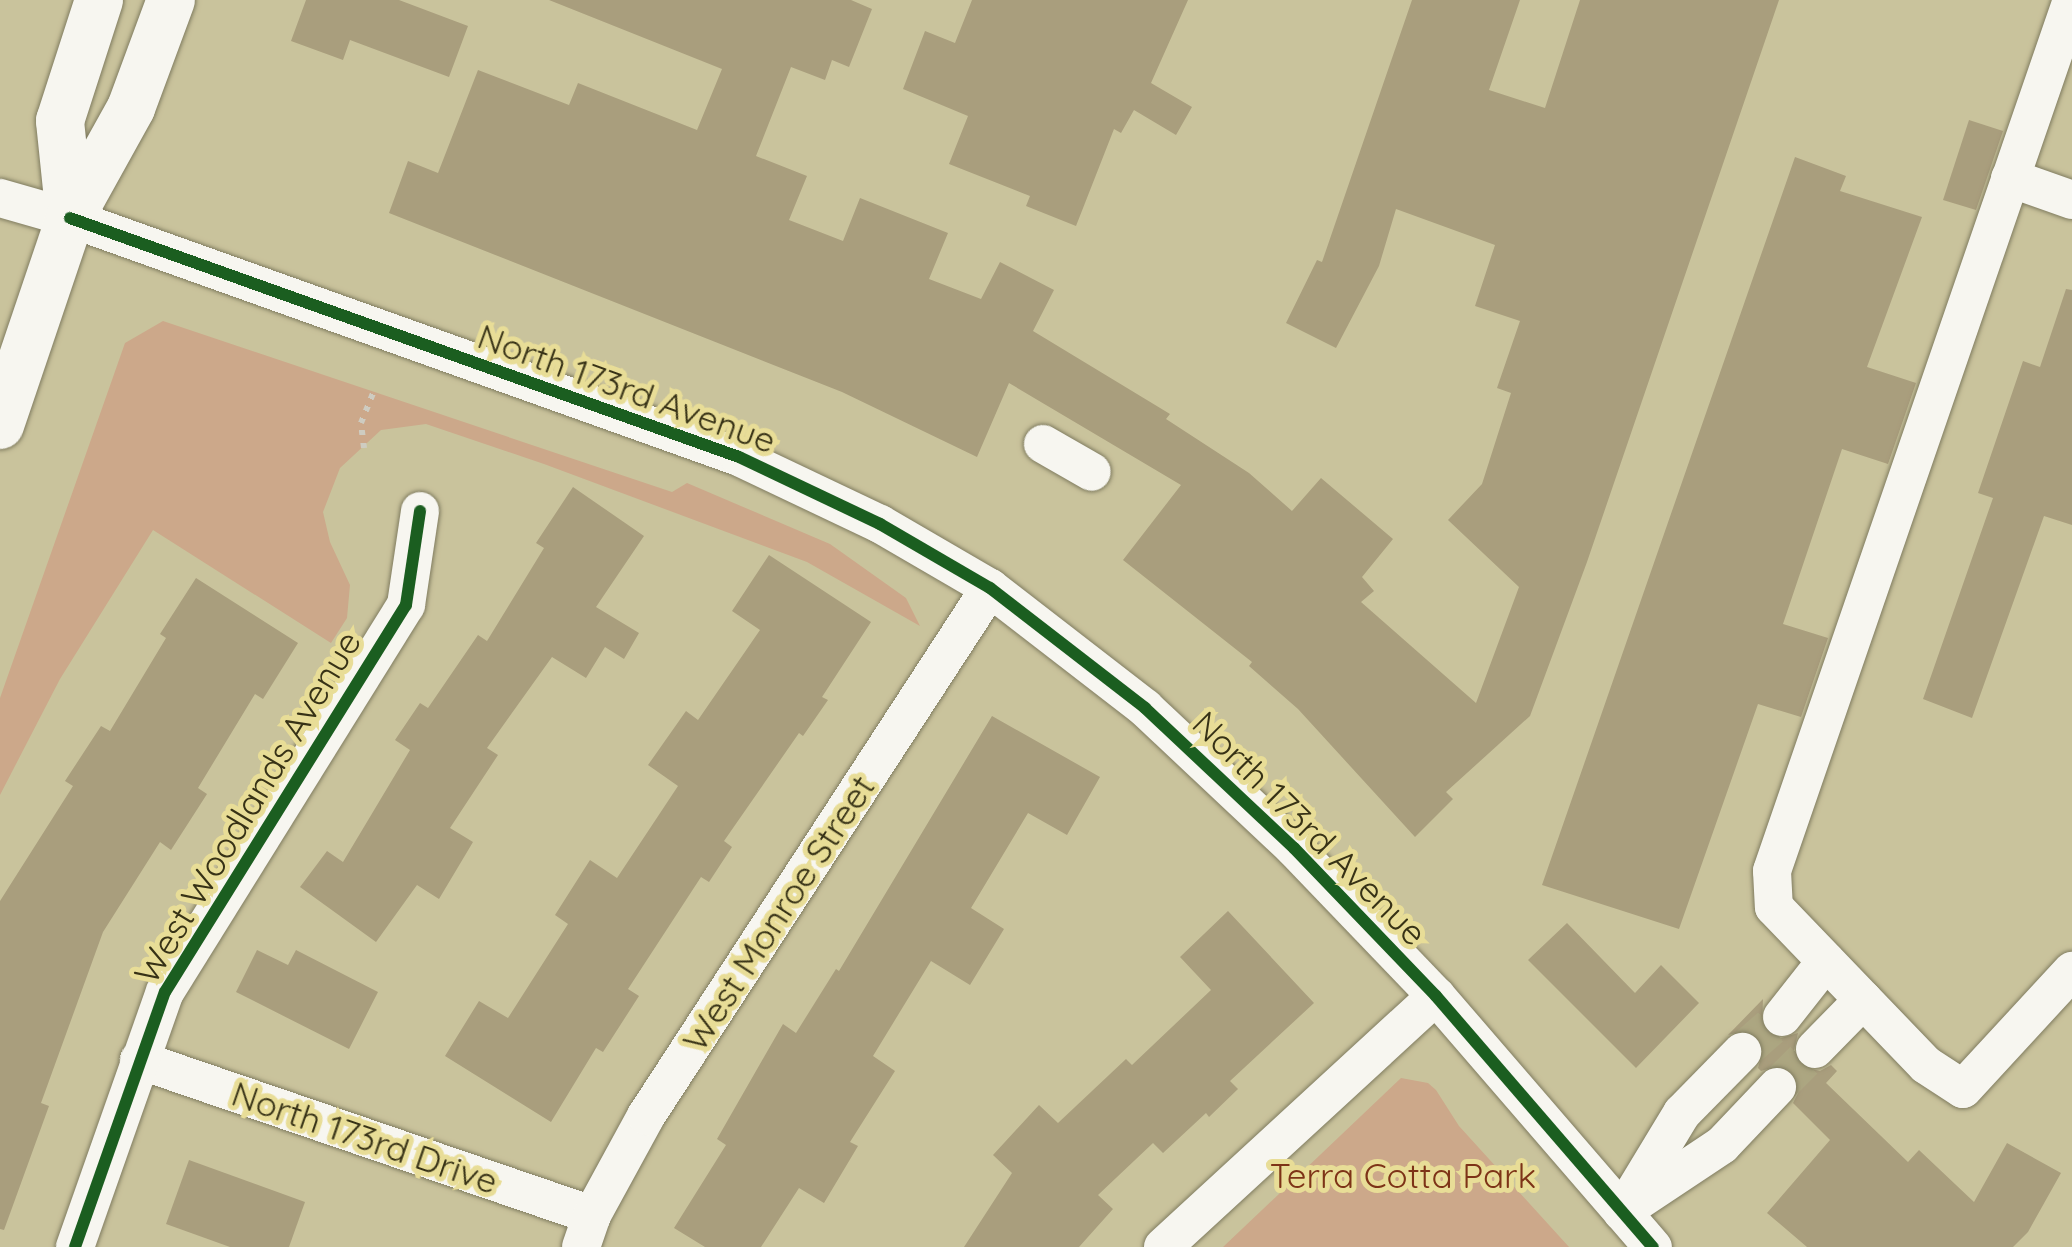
<!DOCTYPE html>
<style>
body{margin:0}
#map{position:relative;width:2072px;height:1247px;overflow:hidden;background:#c9c39c;font-family:Quicksand,sans-serif}
div>[style]{position:absolute}
.green>*{inset:0;background:#cca88a}
.building>*{inset:0;background:#a99e7d}
.minor-tunnel>*{height:38px;margin-top:-19px;transform-origin:0;background:repeating-linear-gradient(90deg,#aca681 0 38px,transparent 0 57px)}
.path>*{height:6px;margin-top:-3px;transform-origin:0;background:repeating-linear-gradient(90deg,#ceccc1 0 5px,transparent 0 13px)}
.roads{filter:drop-shadow(0 0 2px #807c60) drop-shadow(0 0 2px #807c60)}
.minor>*{height:38px;margin:-19px;padding:0 19px;transform-origin:19px;border-radius:19px;background:#f7f6f0}
.major>*{height:48px;margin:-24px;padding:0 24px;transform-origin:24px;border-radius:24px;background:#f7f6f0}
.cycleway>*{height:12px;margin:-6px;padding:0 6px;transform-origin:6px;border-radius:6px;background:#1b5e20}
span{translate:-50% -50%;white-space:nowrap;text-align:center;line-height:1.15;-webkit-text-stroke:10px #e8dd97;paint-order:stroke}
.street-label{font-size:35px;color:#373216}
.park-label{font-size:35px;color:#7d3317}
</style>
<div id="map">
<div class="green">
<div style="clip-path:polygon(163px 321px,672px 492px,687px 483px,830px 544px,906px 598px,920px 626px,807px 562px,544px 464px,426px 424px,381px 430px,340px 468px,323px 512px,330px 542px,350px 585px,347px 618px,331px 643px,153px 530px,60px 679px,0 795px,0 698px,125px 343px)"></div>
<div style="clip-path:polygon(1401px 1078px,1428px 1083px,1436px 1090px,1459px 1126px,1569px 1247px,1223px 1247px)"></div>
</div>
<div class="building">
<div style="clip-path:polygon(306px 0,399px 0,468px 26px,449px 77px,350px 40px,343px 60px,291px 41px)"></div>
<div style="clip-path:polygon(549px 0,851px 0,872px 9px,849px 67px,832px 60px,825px 80px,791px 67px,756px 156px,807px 176px,789px 220px,843px 241px,860px 198px,948px 233px,929px 279px,981px 299px,1000px 262px,1054px 290px,1033px 331px,1170px 414px,1166px 419px,1249px 473px,1292px 511px,1321px 478px,1393px 539px,1362px 577px,1374px 591px,1361px 602px,1476px 703px,1519px 587px,1448px 520px,1482px 484px,1511px 393px,1497px 388px,1520px 321px,1475px 306px,1495px 245px,1396px 209px,1379px 266px,1336px 348px,1286px 323px,1317px 260px,1322px 262px,1412px 0,1520px 0,1489px 90px,1545px 108px,1580px 0,1779px 0,1587px 562px,1530px 716px,1446px 792px,1453px 799px,1415px 837px,1298px 709px,1249px 666px,1252px 662px,1123px 560px,1181px 485px,1009px 383px,977px 457px,842px 392px,389px 213px,408px 161px,438px 173px,478px 70px,569px 105px,578px 83px,697px 130px,722px 69px)"></div>
<div style="clip-path:polygon(972px 0,1188px 0,1151px 83px,1192px 107px,1176px 135px,1134px 110px,1121px 133px,1114px 129px,1076px 226px,1026px 206px,1030px 196px,949px 164px,968px 116px,903px 89px,925px 31px,955px 43px)"></div>
<div style="clip-path:polygon(1969px 120px,2003px 131px,1976px 210px,1943px 200px)"></div>
<div style="clip-path:polygon(1795px 157px,1846px 176px,1840px 191px,1922px 217px,1867px 367px,1916px 383px,1888px 464px,1842px 449px,1783px 624px,1828px 638px,1801px 717px,1758px 704px,1679px 929px,1542px 885px)"></div>
<div style="clip-path:polygon(2066px 289px,2072px 290px,2072px 525px,2044px 516px,1972px 718px,1923px 699px,1993px 498px,1978px 493px,2023px 361px,2040px 367px)"></div>
<div style="clip-path:polygon(573px 487px,644px 536px,596px 607px,639px 633px,624px 659px,605px 647px,586px 678px,552px 657px,487px 748px,498px 755px,450px 828px,473px 842px,439px 899px,417px 885px,376px 942px,300px 887px,327px 851px,343px 862px,410px 750px,395px 740px,420px 703px,428px 708px,478px 635px,487px 641px,544px 548px,536px 543px)"></div>
<div style="clip-path:polygon(769px 555px,871px 622px,822px 697px,828px 700px,803px 736px,799px 733px,724px 841px,732px 847px,709px 882px,701px 877px,628px 989px,639px 996px,603px 1052px,596px 1048px,551px 1122px,445px 1056px,479px 1001px,508px 1018px,568px 924px,555px 915px,590px 860px,617px 878px,678px 786px,648px 765px,686px 711px,698px 720px,760px 630px,732px 611px)"></div>
<div style="clip-path:polygon(196px 578px,298px 643px,263px 699px,255px 694px,198px 788px,207px 794px,171px 850px,160px 842px,103px 932px,41px 1103px,49px 1106px,4px 1230px,0 1229px,0 901px,73px 786px,65px 781px,101px 726px,110px 731px,166px 638px,160px 634px)"></div>
<div style="clip-path:polygon(992px 716px,1100px 777px,1067px 835px,1028px 813px,971px 908px,1004px 929px,970px 985px,931px 961px,873px 1056px,895px 1071px,850px 1142px,858px 1146px,824px 1203px,799px 1188px,761px 1247px,705px 1247px,674px 1228px,726px 1145px,717px 1139px,783px 1024px,796px 1033px,836px 969px,839px 971px)"></div>
<div style="clip-path:polygon(1228px 911px,1314px 1003px,1230px 1081px,1238px 1089px,1209px 1117px,1206px 1113px,1163px 1153px,1153px 1143px,1098px 1195px,1113px 1209px,1079px 1247px,964px 1247px,1012px 1173px,993px 1155px,1039px 1105px,1058px 1123px,1126px 1059px,1132px 1065px,1211px 990px,1180px 957px)"></div>
<div style="clip-path:polygon(1567px 923px,1635px 993px,1661px 965px,1699px 1003px,1636px 1068px,1528px 960px)"></div>
<div style="clip-path:polygon(257px 950px,288px 965px,296px 950px,378px 992px,349px 1049px,236px 992px)"></div>
<div style="clip-path:polygon(1763px 999px,1762px 1026px,1778px 1039px,1798px 1033px,1793px 1054px,1800px 1066px,1820px 1071px,1831px 1065px,1837px 1071px,1826px 1083px,1908px 1162px,1919px 1150px,1974px 1202px,2007px 1143px,2061px 1173px,2028px 1232px,2013px 1247px,1807px 1247px,1767px 1213px,1830px 1140px,1793px 1103px,1799px 1091px,1793px 1071px,1781px 1065px,1761px 1071px,1758px 1068px,1764px 1047px,1758px 1037px,1747px 1030px,1728px 1035px)"></div>
<div style="clip-path:polygon(189px 1160px,305px 1202px,289px 1247px,230px 1247px,166px 1224px)"></div>
</div>
<div class="minor-tunnel">
<div style="left:1742px;top:1052px;width:53px;rotate:-41.2deg"></div>
<div style="left:1777px;top:1087px;width:54px;rotate:-45deg"></div>
</div>
<div class="path">
<div style="left:364px;top:448px;width:25px;rotate:-97deg"></div>
<div style="left:361px;top:423px;width:37px;rotate:-68deg"></div>
</div>
<div class="roads">
<div class="minor">
<div style="left:2072px;top:0;width:921px;rotate:109.01deg"></div>
<div style="left:1772px;top:871px;width:36px;rotate:87deg"></div>
<div style="left:1774px;top:907px;width:219px;rotate:46.1deg"></div>
<div style="left:1926px;top:1065px;width:44px;rotate:33deg"></div>
<div style="left:1963px;top:1089px;width:161px;rotate:-47.3deg"></div>
<div style="left:2010px;top:178px;width:66px;rotate:19.5deg"></div>
<div style="left:0;top:198px;width:73px;rotate:15.9deg"></div>
<div style="left:70px;top:218px;width:710px;rotate:19.66deg"></div>
<div style="left:739px;top:457px;width:156px;rotate:25.4deg"></div>
<div style="left:880px;top:524px;width:127px;rotate:30.2deg"></div>
<div style="left:990px;top:588px;width:196px;rotate:37.7deg"></div>
<div style="left:1145px;top:708px;width:204px;rotate:43.2deg"></div>
<div style="left:1294px;top:848px;width:205px;rotate:46.2deg"></div>
<div style="left:1436px;top:996px;width:332px;rotate:49.2deg"></div>
<div style="left:1043px;top:444px;width:56px;rotate:29.7deg"></div>
<div style="left:1782px;top:1017px;width:71px;rotate:-51.8deg"></div>
<div style="left:1815px;top:1049px;width:69px;rotate:-45.6deg"></div>
<div style="left:139px;top:1060px;width:479px;rotate:18.9deg"></div>
<div style="left:1632px;top:1205px;width:108px;rotate:-33.7deg"></div>
<div style="left:1722px;top:1145px;width:80px;rotate:-46.5deg"></div>
<div style="left:1622px;top:1212px;width:116px;rotate:-58.8deg"></div>
<div style="left:1682px;top:1113px;width:86px;rotate:-45.5deg"></div>
<div style="left:75px;top:1247px;width:270px;rotate:-70.6deg"></div>
<div style="left:165px;top:992px;width:456px;rotate:-58.1deg"></div>
<div style="left:406px;top:605px;width:95px;rotate:-81.5deg"></div>
<div style="left:581px;top:1247px;width:34px;rotate:-71deg"></div>
<div style="left:592px;top:1215px;width:113px;rotate:-61.4deg"></div>
<div style="left:646px;top:1116px;width:630px;rotate:-56.92deg"></div>
<div style="left:1163px;top:1247px;width:371px;rotate:-42.6deg"></div>
</div>
<div class="major">
<div style="left:70px;top:218px;width:98px;rotate:-95.9deg"></div>
<div style="left:60px;top:121px;width:127px;rotate:-72.1deg"></div>
<div style="left:0;top:425px;width:219px;rotate:-71.3deg"></div>
<div style="left:70px;top:218px;width:126px;rotate:-61deg"></div>
<div style="left:131px;top:108px;width:115px;rotate:-69.7deg"></div>
</div>
</div>
<div class="cycleway">
<div style="left:70px;top:218px;width:710px;rotate:19.66deg"></div>
<div style="left:739px;top:457px;width:156px;rotate:25.4deg"></div>
<div style="left:880px;top:524px;width:127px;rotate:30.2deg"></div>
<div style="left:990px;top:588px;width:196px;rotate:37.7deg"></div>
<div style="left:1145px;top:708px;width:204px;rotate:43.2deg"></div>
<div style="left:1294px;top:848px;width:205px;rotate:46.2deg"></div>
<div style="left:1436px;top:996px;width:332px;rotate:49.2deg"></div>
<div style="left:75px;top:1247px;width:270px;rotate:-70.6deg"></div>
<div style="left:165px;top:992px;width:456px;rotate:-58.1deg"></div>
<div style="left:406px;top:605px;width:95px;rotate:-81.5deg"></div>
</div>
<div class="street-label">
<span style="left:627px;top:388px;rotate:20deg">North 173rd Avenue</span>
<span style="left:247px;top:807px;rotate:-59deg">West Woodlands Avenue</span>
<span style="left:1310px;top:828px;rotate:45deg">North 173rd Avenue</span>
<span style="left:778px;top:913px;rotate:-57deg">West Monroe Street</span>
<span style="left:365px;top:1137px;rotate:19deg">North 173rd Drive</span>
</div>
<div class="park-label">
<span style="left:1403px;top:1175px">Terra Cotta Park</span>
</div>
</div>
